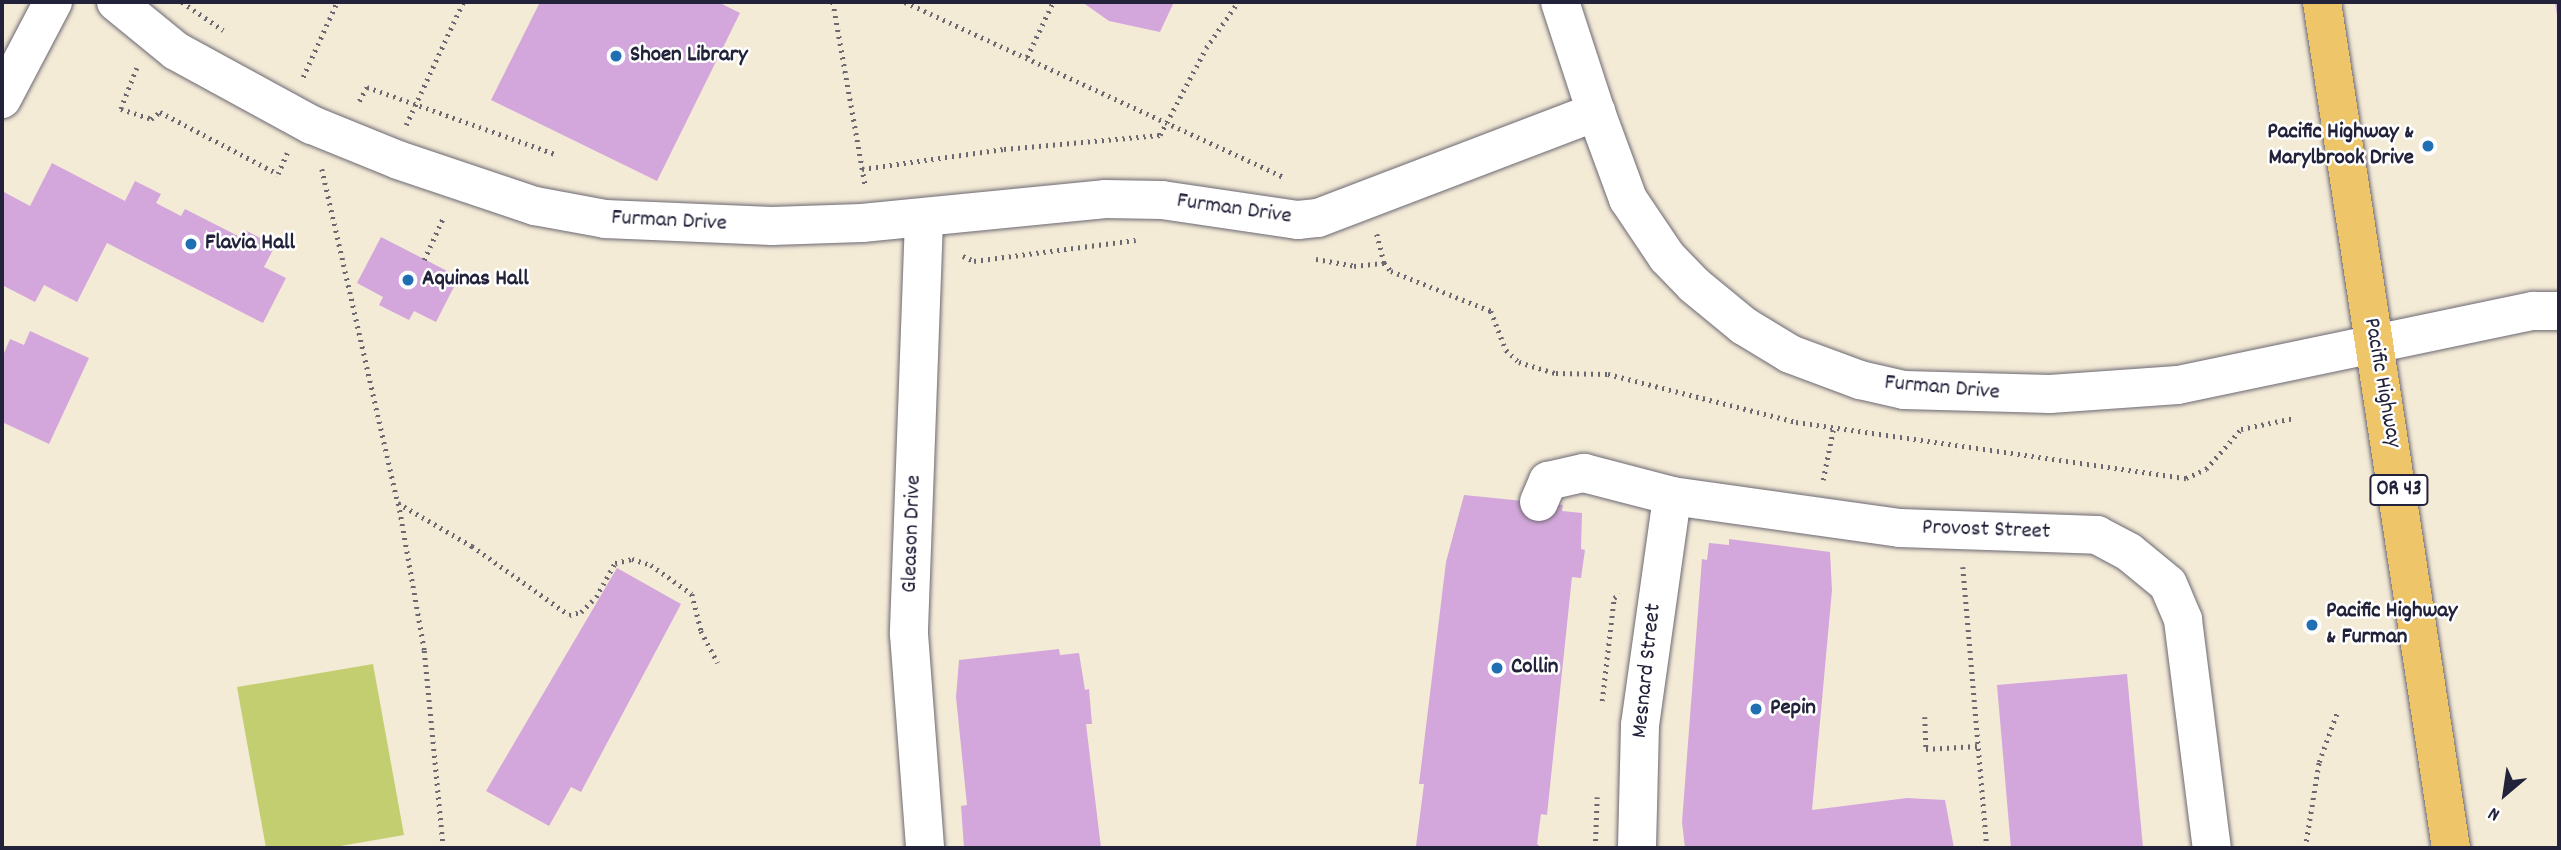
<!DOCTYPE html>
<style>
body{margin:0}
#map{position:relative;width:2561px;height:850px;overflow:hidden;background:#f4ebd7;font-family:Dekko,sans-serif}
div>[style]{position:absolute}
.green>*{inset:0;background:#c2ce70}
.building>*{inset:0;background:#d3a7db}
.path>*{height:4.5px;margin-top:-2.25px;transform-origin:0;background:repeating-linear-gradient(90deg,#6c6872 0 2px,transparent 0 7px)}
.roads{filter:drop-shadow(0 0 2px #6c6872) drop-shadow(0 0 2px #6c6872)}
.minor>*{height:38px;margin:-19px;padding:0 19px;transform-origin:19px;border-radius:19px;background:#fff}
.major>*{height:38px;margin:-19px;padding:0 19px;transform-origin:19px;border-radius:19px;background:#eec569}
.dots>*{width:19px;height:19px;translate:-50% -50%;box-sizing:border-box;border:4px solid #fff;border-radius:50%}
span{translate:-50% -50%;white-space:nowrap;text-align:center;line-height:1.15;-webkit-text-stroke:5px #fff;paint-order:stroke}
.shield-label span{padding:2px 5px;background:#fff;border:2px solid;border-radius:5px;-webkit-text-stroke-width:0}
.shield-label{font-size:21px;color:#22223b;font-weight:700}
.poi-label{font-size:23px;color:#22223b;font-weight:700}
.left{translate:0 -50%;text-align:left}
.right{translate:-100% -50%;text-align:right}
.street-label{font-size:23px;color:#22223b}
.frame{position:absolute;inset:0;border:4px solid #22223b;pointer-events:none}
.north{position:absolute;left:2470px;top:759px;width:70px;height:70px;-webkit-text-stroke:5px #fff;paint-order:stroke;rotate:209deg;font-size:19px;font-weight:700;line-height:28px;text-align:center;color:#22223b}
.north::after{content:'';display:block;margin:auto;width:24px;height:32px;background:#22223b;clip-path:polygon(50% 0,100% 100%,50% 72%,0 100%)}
</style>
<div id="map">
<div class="green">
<div style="clip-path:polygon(373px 664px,404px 835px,329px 848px,266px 848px,237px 687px)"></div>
</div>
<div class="building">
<div style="clip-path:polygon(540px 2px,718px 2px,740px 13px,657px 181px,491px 100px)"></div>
<div style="clip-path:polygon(1082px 2px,1174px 2px,1160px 32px,1109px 21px)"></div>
<div style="clip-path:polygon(2555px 2px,2559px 2px,2559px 22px,2558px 22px)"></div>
<div style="clip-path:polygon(52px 163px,125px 201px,135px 181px,161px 194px,156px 203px,181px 216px,185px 209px,242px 238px,245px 230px,275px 246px,264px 267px,286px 278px,263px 323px,107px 243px,77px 302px,44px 285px,35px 302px,2px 285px,2px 191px,30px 206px)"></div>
<div style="clip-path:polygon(381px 237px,459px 277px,436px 322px,414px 311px,409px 320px,379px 305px,383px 297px,357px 283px)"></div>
<div style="clip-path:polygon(30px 331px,89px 358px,49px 444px,2px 422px,2px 358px,10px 339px,24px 345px)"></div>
<div style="clip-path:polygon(1464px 495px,1563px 505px,1562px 511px,1582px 513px,1581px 549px,1585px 550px,1581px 578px,1572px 577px,1547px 815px,1541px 814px,1537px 844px,1542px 848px,1416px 846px,1424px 784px,1419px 784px,1446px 562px)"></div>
<div style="clip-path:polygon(1729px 539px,1830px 552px,1832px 590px,1812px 810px,1907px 798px,1945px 800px,1954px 848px,1685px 848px,1682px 822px,1702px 559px,1707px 560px,1709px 543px,1729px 545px)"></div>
<div style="clip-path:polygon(617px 568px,681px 604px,581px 792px,571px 787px,549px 826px,486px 791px)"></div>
<div style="clip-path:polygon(1059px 649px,1060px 655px,1079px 653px,1085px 690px,1089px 689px,1092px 724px,1086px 724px,1101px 848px,964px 848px,961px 806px,967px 805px,956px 697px,959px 660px)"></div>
<div style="clip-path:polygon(2127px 674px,2143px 848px,2011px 848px,1997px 685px)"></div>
</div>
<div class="path">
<div style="left:182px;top:2px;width:50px;rotate:34.3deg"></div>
<div style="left:833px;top:2px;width:185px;rotate:80deg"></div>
<div style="left:905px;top:2px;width:417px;rotate:24.8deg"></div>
<div style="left:1027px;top:57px;width:61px;rotate:-64.7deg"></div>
<div style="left:137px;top:68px;width:44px;rotate:111.3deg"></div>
<div style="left:121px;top:109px;width:32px;rotate:18deg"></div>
<div style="left:151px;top:119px;width:11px;rotate:-38deg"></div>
<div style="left:160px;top:112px;width:133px;rotate:27.7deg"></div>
<div style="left:278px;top:174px;width:23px;rotate:-67deg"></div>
<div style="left:303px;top:77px;width:82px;rotate:-65.6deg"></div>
<div style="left:359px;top:101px;width:16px;rotate:-60deg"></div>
<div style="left:367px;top:87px;width:200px;rotate:19.6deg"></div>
<div style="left:406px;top:125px;width:136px;rotate:-65.1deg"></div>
<div style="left:322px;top:169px;width:343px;rotate:77.2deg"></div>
<div style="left:862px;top:169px;width:143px;rotate:-8deg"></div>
<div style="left:1004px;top:149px;width:157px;rotate:-5.1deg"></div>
<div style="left:1160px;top:135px;width:98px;rotate:-62.1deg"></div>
<div style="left:1206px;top:48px;width:56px;rotate:-55.2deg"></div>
<div style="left:1377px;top:234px;width:30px;rotate:76deg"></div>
<div style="left:1384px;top:263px;width:11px;rotate:49deg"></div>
<div style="left:1391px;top:271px;width:108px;rotate:21.8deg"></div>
<div style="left:1491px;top:311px;width:42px;rotate:69deg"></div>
<div style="left:1506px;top:350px;width:18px;rotate:43deg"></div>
<div style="left:1519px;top:362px;width:39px;rotate:17deg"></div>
<div style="left:1556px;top:373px;width:52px;rotate:1.1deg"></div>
<div style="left:1608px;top:374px;width:194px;rotate:14.3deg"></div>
<div style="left:1796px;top:422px;width:394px;rotate:8.2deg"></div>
<div style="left:2186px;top:478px;width:22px;rotate:-24deg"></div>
<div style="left:2206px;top:469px;width:53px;rotate:-48.8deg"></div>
<div style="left:2241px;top:429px;width:54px;rotate:-11.7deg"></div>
<div style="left:963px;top:256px;width:12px;rotate:24deg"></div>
<div style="left:974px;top:261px;width:163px;rotate:-7.4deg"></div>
<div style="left:1316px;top:259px;width:39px;rotate:10deg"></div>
<div style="left:1354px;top:266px;width:30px;rotate:-6deg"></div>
<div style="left:424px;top:260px;width:48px;rotate:-65.6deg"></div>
<div style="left:1823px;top:480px;width:51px;rotate:-78.7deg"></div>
<div style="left:1963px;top:567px;width:282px;rotate:85.1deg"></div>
<div style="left:1602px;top:701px;width:104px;rotate:-83.4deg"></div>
<div style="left:1614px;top:598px;width:7px;rotate:-34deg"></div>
<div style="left:1925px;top:717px;width:32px;rotate:88deg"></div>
<div style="left:1926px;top:749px;width:51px;rotate:-3.4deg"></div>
<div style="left:443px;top:848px;width:199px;rotate:-95.5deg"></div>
<div style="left:424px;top:650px;width:149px;rotate:-100deg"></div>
<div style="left:398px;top:503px;width:86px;rotate:30.2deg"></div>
<div style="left:472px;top:546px;width:119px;rotate:35.4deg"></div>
<div style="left:569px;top:615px;width:12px;rotate:-14deg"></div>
<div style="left:581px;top:612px;width:21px;rotate:-45deg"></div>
<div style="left:596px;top:597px;width:39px;rotate:-61deg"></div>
<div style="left:615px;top:563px;width:17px;rotate:-13deg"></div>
<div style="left:632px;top:559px;width:20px;rotate:18deg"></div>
<div style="left:651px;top:565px;width:50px;rotate:35.3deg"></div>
<div style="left:692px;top:594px;width:38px;rotate:76deg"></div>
<div style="left:701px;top:631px;width:36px;rotate:62deg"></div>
<div style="left:1595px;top:848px;width:51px;rotate:-87.8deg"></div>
<div style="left:2305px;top:848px;width:87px;rotate:-80.8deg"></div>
<div style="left:2319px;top:762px;width:55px;rotate:-69.9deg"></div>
</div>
<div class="roads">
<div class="minor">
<div style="left:116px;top:2px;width:77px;rotate:39.2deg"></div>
<div style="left:176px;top:51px;width:155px;rotate:28.6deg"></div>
<div style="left:312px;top:125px;width:93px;rotate:22.1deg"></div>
<div style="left:398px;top:160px;width:145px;rotate:18.6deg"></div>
<div style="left:535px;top:206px;width:71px;rotate:10.5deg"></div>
<div style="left:605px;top:219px;width:167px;rotate:2.4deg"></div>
<div style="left:772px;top:226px;width:90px;rotate:-1.9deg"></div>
<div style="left:862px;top:223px;width:244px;rotate:-5.6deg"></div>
<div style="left:1105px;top:199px;width:57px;rotate:1deg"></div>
<div style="left:1162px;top:200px;width:137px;rotate:8.4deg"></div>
<div style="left:1298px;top:220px;width:20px;rotate:-6deg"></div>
<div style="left:1318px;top:218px;width:298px;rotate:-20.9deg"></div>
<div style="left:1596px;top:112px;width:93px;rotate:69.8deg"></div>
<div style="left:1628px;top:199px;width:70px;rotate:56.1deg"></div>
<div style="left:1667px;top:257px;width:39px;rotate:46deg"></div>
<div style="left:1694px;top:285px;width:65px;rotate:39.4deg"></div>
<div style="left:1744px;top:326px;width:54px;rotate:31.3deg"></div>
<div style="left:1790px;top:354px;width:75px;rotate:20.4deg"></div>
<div style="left:1860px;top:380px;width:45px;rotate:12.8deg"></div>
<div style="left:1904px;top:390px;width:146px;rotate:1.6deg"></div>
<div style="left:2050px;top:394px;width:128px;rotate:-4deg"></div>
<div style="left:2178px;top:385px;width:363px;rotate:-11.8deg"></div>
<div style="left:2533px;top:311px;width:26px"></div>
<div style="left:1560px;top:2px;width:116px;rotate:71.9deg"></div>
<div style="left:2px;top:99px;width:110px;rotate:-62.3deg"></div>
<div style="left:924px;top:220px;width:414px;rotate:92.1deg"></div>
<div style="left:909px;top:634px;width:215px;rotate:85.7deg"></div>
<div style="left:1539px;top:502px;width:23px;rotate:-67deg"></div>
<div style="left:1548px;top:481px;width:37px;rotate:-13deg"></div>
<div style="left:1584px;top:473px;width:91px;rotate:14.6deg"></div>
<div style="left:1672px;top:496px;width:230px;rotate:8deg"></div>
<div style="left:1900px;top:528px;width:197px;rotate:2deg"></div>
<div style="left:2097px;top:535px;width:36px;rotate:28deg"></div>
<div style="left:2129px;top:552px;width:50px;rotate:39.4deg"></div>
<div style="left:2168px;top:584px;width:39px;rotate:67deg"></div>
<div style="left:2183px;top:620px;width:230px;rotate:82.8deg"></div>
<div style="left:1637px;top:848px;width:123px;rotate:-88.6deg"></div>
<div style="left:1640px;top:725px;width:231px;rotate:-82deg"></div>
</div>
<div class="major">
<div style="left:2322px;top:2px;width:856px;rotate:81.33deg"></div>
</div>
</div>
<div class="dots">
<div style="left:616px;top:56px;background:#1f6fb2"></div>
<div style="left:2428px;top:146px;background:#1f6fb2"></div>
<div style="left:191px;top:244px;background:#1f6fb2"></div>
<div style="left:408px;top:280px;background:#1f6fb2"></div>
<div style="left:2312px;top:625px;background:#1f6fb2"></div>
<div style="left:1497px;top:668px;background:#1f6fb2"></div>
<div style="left:1756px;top:709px;background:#1f6fb2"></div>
</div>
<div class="shield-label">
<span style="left:2399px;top:490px">OR 43</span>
</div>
<div class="poi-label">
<span class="left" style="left:630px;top:56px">Shoen Library</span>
<span class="right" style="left:2414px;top:146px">Pacific Highway &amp;<br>Marylbrook Drive</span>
<span class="left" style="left:205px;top:244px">Flavia Hall</span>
<span class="left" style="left:422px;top:280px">Aquinas Hall</span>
<span class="left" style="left:2326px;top:625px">Pacific Highway<br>&amp; Furman</span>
<span class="left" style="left:1511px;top:668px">Collin</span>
<span class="left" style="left:1770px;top:709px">Pepin</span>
</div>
<div class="street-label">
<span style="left:1234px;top:210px;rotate:8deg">Furman Drive</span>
<span style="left:669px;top:222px;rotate:3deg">Furman Drive</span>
<span style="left:2381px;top:383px;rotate:80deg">Pacific Highway</span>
<span style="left:1942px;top:389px;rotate:5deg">Furman Drive</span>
<span style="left:1986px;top:531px;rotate:2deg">Provost Street</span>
<span style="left:913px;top:534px;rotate:-88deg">Gleason Drive</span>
<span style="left:1648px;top:671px;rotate:-84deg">Mesnard Street</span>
</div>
<div class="frame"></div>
<div class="north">N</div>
</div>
